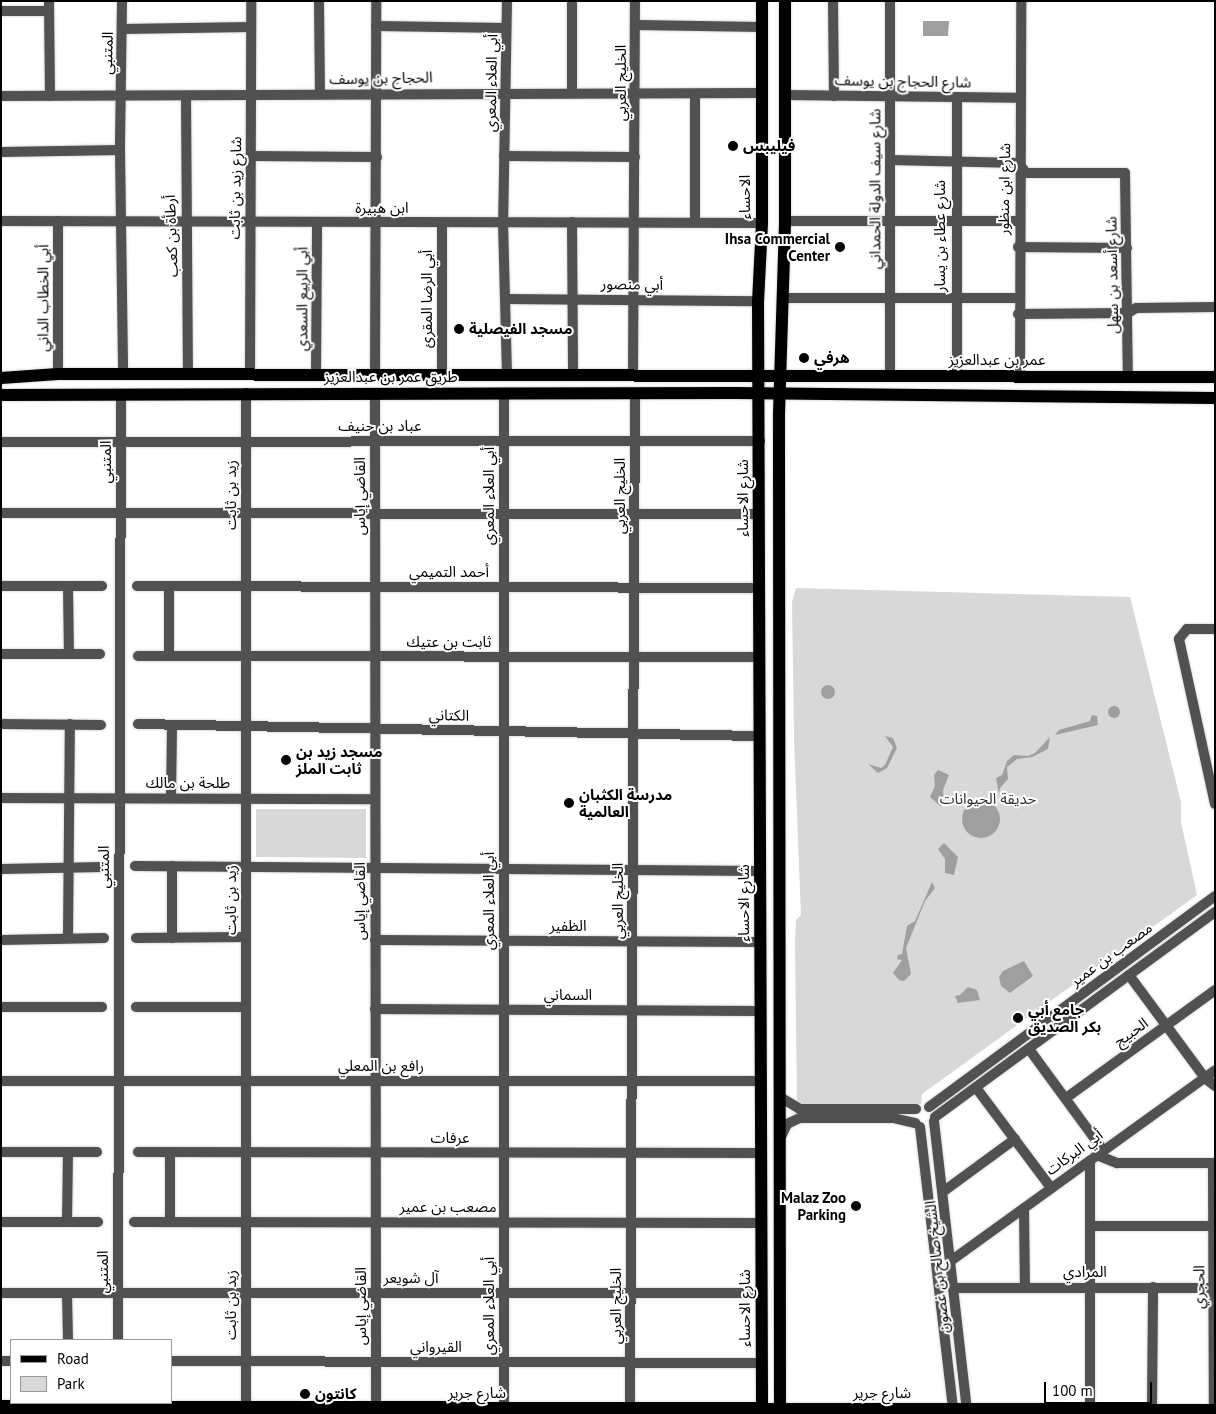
<!DOCTYPE html>
<meta charset="utf-8">
<style>
body{margin:0}
#map{position:relative;width:1216px;height:1414px;overflow:hidden;background:#fff;font-family:"PT Sans","Noto Sans Arabic",sans-serif}
div>[style]{position:absolute}
.green>*{inset:0;background:#d8d8d8}
.water>*{inset:0;background:#9f9f9f}
.round{border-radius:50%}
.roads{filter:drop-shadow(0 0 1px #dbdbdb) drop-shadow(0 0 1px #dbdbdb)}
.minor>*{height:10px;margin:-5px;padding:0 5px;transform-origin:5px;border-radius:5px;background:#515151}
.major>*{height:12px;margin:-6px;padding:0 6px;transform-origin:6px;border-radius:6px;background:#000}
.dots>*{width:14px;height:14px;translate:-50% -50%;box-sizing:border-box;border:2px solid #fff;border-radius:50%}
span{translate:-50% -50%;white-space:nowrap;text-align:center;line-height:1.15;-webkit-text-stroke:4px #fff;paint-order:stroke}
.street-label{font-size:15px;color:#000}
.poi-label{font-size:15px;color:#000;font-weight:700}
.left{translate:0 -50%;text-align:left}
.right{translate:-100% -50%;text-align:right}
.park-label{font-size:15px;color:#2f2f2f}
.frame{position:absolute;inset:0;border:2px solid #000;pointer-events:none}
.legend{position:absolute;left:10px;top:1339px;width:162px;height:65px;box-sizing:border-box;background:#fff;border:1px solid #999;margin:0;padding:6px 9px;list-style:none;font-size:15px;color:#000}
.legend li{display:flex;align-items:center;gap:10px;height:25px}
.legend b{width:25px;border:1px solid #999}
.scale{position:absolute;left:1044px;top:1382px;width:108px;height:22px;box-sizing:border-box;border:2px solid #000;border-top:0;padding-left:6px;font-size:15px;line-height:18px;white-space:nowrap;color:#000;-webkit-text-stroke:4px #fff;paint-order:stroke}
</style>
<div id="map">
<div class="green">
<div style="clip-path:polygon(796px 588px,1130px 597px,1181px 802px,1181px 822px,1197px 895px,922px 1094px,921px 1104px,797px 1106px,795px 942px,796px 920px,801px 915px,794px 738px,792px 602px)"></div>
<div style="clip-path:polygon(256px 809px,366px 809px,366px 858px,256px 857px)"></div>
</div>
<div class="water">
<div style="clip-path:polygon(923px 21px,949px 21px,948px 36px,923px 36px)"></div>
<div class="round" style="left:821px;top:685px;width:14px;height:14px"></div>
<div class="round" style="left:1108px;top:706px;width:12px;height:12px"></div>
<div style="clip-path:polygon(1092px 715px,1097px 716px,1098px 725px,1055px 735px,1059px 730px,1090px 721px)"></div>
<div style="clip-path:polygon(885px 736px,893px 738px,897px 748px,887px 768px,878px 773px,868px 764px,881px 768px,885px 765px,893px 747px)"></div>
<div style="clip-path:polygon(1050px 737px,1048px 749px,1032px 757px,1017px 759px,1007px 767px,1008px 779px,1000px 788px,999px 794px,996px 778px,1002px 775px,1007px 761px,1014px 755px,1028px 756px,1035px 753px)"></div>
<div style="clip-path:polygon(938px 770px,949px 775px,943px 790px,944px 804px,940px 806px,930px 797px,935px 786px,934px 775px)"></div>
<div class="round" style="left:962px;top:800px;width:38px;height:38px"></div>
<div style="clip-path:polygon(944px 843px,958px 857px,954px 875px,945px 873px,945px 859px,938px 849px)"></div>
<div style="clip-path:polygon(932px 882px,935px 888px,925px 901px,906px 948px,911px 974px,904px 981px,899px 980px,893px 973px,902px 960px,897px 959px,898px 955px,902px 954px,907px 926px,915px 921px)"></div>
<div style="clip-path:polygon(1024px 961px,1033px 976px,1010px 993px,1001px 986px,999px 977px,1003px 971px)"></div>
<div style="clip-path:polygon(968px 987px,977px 990px,980px 1000px,958px 1003px,955px 996px,960px 995px)"></div>
</div>
<div class="roads">
<div class="minor">
<div style="left:49px;top:1px;width:95px;rotate:89.4deg"></div>
<div style="left:122px;top:1px;width:149px;rotate:90.8deg"></div>
<div style="left:120px;top:150px;width:225px;rotate:89.2deg"></div>
<div style="left:319px;top:1px;width:92px;rotate:89.4deg"></div>
<div style="left:507px;top:1px;width:221px;rotate:91deg"></div>
<div style="left:503px;top:222px;width:153px;rotate:88.5deg"></div>
<div style="left:833px;top:1px;width:95px;rotate:89.4deg"></div>
<div style="left:890px;top:1px;width:375px;rotate:90deg"></div>
<div style="left:1px;top:11px;width:48px"></div>
<div style="left:636px;top:25px;width:125px;rotate:0.9deg"></div>
<div style="left:376px;top:26px;width:130px;rotate:0.9deg"></div>
<div style="left:122px;top:29px;width:129px;rotate:-0.9deg"></div>
<div style="left:572px;top:92px;width:91px;rotate:-90deg"></div>
<div style="left:785px;top:95px;width:235px;rotate:0.7deg"></div>
<div style="left:1px;top:96px;width:760px;rotate:-0.23deg"></div>
<div style="left:186px;top:96px;width:279px;rotate:89.6deg"></div>
<div style="left:957px;top:97px;width:279px;rotate:90deg"></div>
<div style="left:1px;top:152px;width:119px;rotate:-1deg"></div>
<div style="left:251px;top:156px;width:126px;rotate:0.5deg"></div>
<div style="left:504px;top:156px;width:131px;rotate:0.4deg"></div>
<div style="left:890px;top:160px;width:129px;rotate:1.3deg"></div>
<div style="left:1019px;top:163px;width:12px;rotate:55deg"></div>
<div style="left:1026px;top:173px;width:99px"></div>
<div style="left:1125px;top:173px;width:203px;rotate:89.2deg"></div>
<div style="left:1px;top:221px;width:761px;rotate:0.15deg"></div>
<div style="left:58px;top:221px;width:153px;rotate:90deg"></div>
<div style="left:785px;top:221px;width:234px"></div>
<div style="left:572px;top:222px;width:153px;rotate:89.6deg"></div>
<div style="left:695px;top:222px;width:128px;rotate:-90deg"></div>
<div style="left:1018px;top:247px;width:109px;rotate:0.5deg"></div>
<div style="left:783px;top:298px;width:235px"></div>
<div style="left:506px;top:299px;width:252px;rotate:0.5deg"></div>
<div style="left:1018px;top:314px;width:110px;rotate:-0.5deg"></div>
<div style="left:1128px;top:313px;width:9px;rotate:-32deg"></div>
<div style="left:1136px;top:308px;width:79px;rotate:-0.7deg"></div>
<div style="left:250px;top:375px;width:374px;rotate:-89.8deg"></div>
<div style="left:316px;top:375px;width:153px;rotate:-89.6deg"></div>
<div style="left:375px;top:375px;width:374px;rotate:-89.8deg"></div>
<div style="left:442px;top:375px;width:152px;rotate:-90deg"></div>
<div style="left:633px;top:375px;width:374px;rotate:-89.7deg"></div>
<div style="left:1020px;top:376px;width:375px;rotate:-89.8deg"></div>
<div style="left:246px;top:393px;width:1015px;rotate:90deg"></div>
<div style="left:375px;top:393px;width:1016px;rotate:89.94deg"></div>
<div style="left:504px;top:393px;width:1016px;rotate:90deg"></div>
<div style="left:1px;top:442px;width:759px;rotate:-0.08deg"></div>
<div style="left:1px;top:513px;width:758px;rotate:0.08deg"></div>
<div style="left:1px;top:586px;width:101px"></div>
<div style="left:68px;top:586px;width:68px;rotate:89.2deg"></div>
<div style="left:137px;top:586px;width:623px;rotate:0.18deg"></div>
<div style="left:1215px;top:629px;width:28px;rotate:180deg"></div>
<div style="left:1187px;top:629px;width:13px;rotate:129deg"></div>
<div style="left:1179px;top:639px;width:169px;rotate:77.7deg"></div>
<div style="left:1px;top:654px;width:99px"></div>
<div style="left:138px;top:656px;width:622px;rotate:0.09deg"></div>
<div style="left:169px;top:656px;width:70px;rotate:-90deg"></div>
<div style="left:1px;top:724px;width:100px;rotate:0.6deg"></div>
<div style="left:138px;top:724px;width:622px;rotate:1.11deg"></div>
<div style="left:1px;top:798px;width:374px;rotate:0.2deg"></div>
<div style="left:171px;top:798px;width:73px;rotate:-89.2deg"></div>
<div style="left:135px;top:866px;width:625px;rotate:0.46deg"></div>
<div style="left:172px;top:866px;width:72px;rotate:90deg"></div>
<div style="left:1px;top:869px;width:102px;rotate:-1.1deg"></div>
<div style="left:68px;top:938px;width:214px;rotate:-89.5deg"></div>
<div style="left:136px;top:938px;width:110px;rotate:-0.5deg"></div>
<div style="left:1px;top:940px;width:103px;rotate:-1.1deg"></div>
<div style="left:375px;top:940px;width:386px;rotate:0.3deg"></div>
<div style="left:1129px;top:975px;width:128px;rotate:53.6deg"></div>
<div style="left:1205px;top:1078px;width:13px;rotate:39deg"></div>
<div style="left:1px;top:1007px;width:101px"></div>
<div style="left:136px;top:1007px;width:110px"></div>
<div style="left:375px;top:1009px;width:386px;rotate:0.3deg"></div>
<div style="left:1029px;top:1049px;width:125px;rotate:53.8deg"></div>
<div style="left:1px;top:1081px;width:760px"></div>
<div style="left:977px;top:1089px;width:124px;rotate:53.2deg"></div>
<div style="left:780px;top:1097px;width:23px;rotate:31deg"></div>
<div style="left:800px;top:1109px;width:116px"></div>
<div style="left:1066px;top:1098px;width:184px;rotate:-35.9deg"></div>
<div style="left:929px;top:1107px;width:355px;rotate:-36.4deg"></div>
<div style="left:935px;top:1117px;width:347px;rotate:-36.2deg"></div>
<div style="left:934px;top:1121px;width:290px;rotate:83.5deg"></div>
<div style="left:920px;top:1127px;width:284px;rotate:83.3deg"></div>
<div style="left:781px;top:1137px;width:14px;rotate:-65deg"></div>
<div style="left:787px;top:1124px;width:14px;rotate:-25deg"></div>
<div style="left:800px;top:1118px;width:93px"></div>
<div style="left:893px;top:1118px;width:23px;rotate:13deg"></div>
<div style="left:1px;top:1152px;width:96px"></div>
<div style="left:138px;top:1152px;width:623px;rotate:0.09deg"></div>
<div style="left:170px;top:1152px;width:70px;rotate:90deg"></div>
<div style="left:1097px;top:1155px;width:22px;rotate:22deg"></div>
<div style="left:1117px;top:1163px;width:98px"></div>
<div style="left:1213px;top:1163px;width:247px;rotate:89.8deg"></div>
<div style="left:944px;top:1191px;width:88px;rotate:-36.2deg"></div>
<div style="left:1024px;top:1208px;width:80px;rotate:89.3deg"></div>
<div style="left:1px;top:1222px;width:97px"></div>
<div style="left:67px;top:1222px;width:70px;rotate:-89.2deg"></div>
<div style="left:134px;top:1222px;width:627px;rotate:0.09deg"></div>
<div style="left:1091px;top:1226px;width:124px"></div>
<div style="left:952px;top:1260px;width:324px;rotate:-35.8deg"></div>
<div style="left:955px;top:1288px;width:260px"></div>
<div style="left:1px;top:1293px;width:760px"></div>
<div style="left:67px;top:1293px;width:47px;rotate:88.8deg"></div>
<div style="left:118px;top:1340px;width:946px;rotate:-89.82deg"></div>
<div style="left:1px;top:1361px;width:10px"></div>
<div style="left:171px;top:1361px;width:591px;rotate:0.19deg"></div>
<div style="left:630px;top:1409px;width:1016px;rotate:-89.72deg"></div>
<div style="left:1152px;top:1409px;width:122px;rotate:-89.5deg"></div>
<div style="left:1090px;top:1410px;width:249px;rotate:-90deg"></div>
</div>
<div class="major">
<div style="left:762px;top:1px;width:222px;rotate:90deg"></div>
<div style="left:762px;top:223px;width:78px;rotate:92.9deg"></div>
<div style="left:758px;top:301px;width:1112px;rotate:89.79deg"></div>
<div style="left:1px;top:378px;width:57px;rotate:-4deg"></div>
<div style="left:58px;top:374px;width:1157px;rotate:0.15deg"></div>
<div style="left:1px;top:395px;width:733px;rotate:-0.16deg"></div>
<div style="left:734px;top:393px;width:481px;rotate:0.6deg"></div>
<div style="left:1px;top:1406px;width:1214px;rotate:0.19deg"></div>
<div style="left:780px;top:1413px;width:999px;rotate:-90.06deg"></div>
<div style="left:779px;top:414px;width:193px;rotate:-88.2deg"></div>
<div style="left:785px;top:221px;width:220px;rotate:-90deg"></div>
</div>
</div>
<div class="dots">
<div style="left:733px;top:146px;background:#000"></div>
<div style="left:840px;top:247px;background:#000"></div>
<div style="left:459px;top:329px;background:#000"></div>
<div style="left:804px;top:358px;background:#000"></div>
<div style="left:286px;top:760px;background:#000"></div>
<div style="left:569px;top:803px;background:#000"></div>
<div style="left:1018px;top:1018px;background:#000"></div>
<div style="left:856px;top:1206px;background:#000"></div>
<div style="left:305px;top:1394px;background:#000"></div>
</div>
<div class="street-label">
<span style="left:107px;top:53px;rotate:-89deg">المتنبي</span>
<span style="left:381px;top:78px;rotate:-1deg">الحجاج بن يوسف</span>
<span style="left:903px;top:81px;rotate:1deg">شارع الحجاج بن يوسف</span>
<span style="left:491px;top:83px;rotate:-89deg">أبي العلاء المعري</span>
<span style="left:621px;top:83px;rotate:-90deg">الخليج العربي</span>
<span style="left:235px;top:188px;rotate:-89deg">شارع زيد بن ثابت</span>
<span style="left:875px;top:189px;rotate:-90deg">شارع سيف الدولة الحمداني</span>
<span style="left:1004px;top:189px;rotate:-89deg">شارع ابن منظور</span>
<span style="left:745px;top:197px;rotate:-90deg">الاحساء</span>
<span style="left:382px;top:208px">ابن هبيرة</span>
<span style="left:171px;top:236px;rotate:-92deg">أرطأة بن كعب</span>
<span style="left:940px;top:236px;rotate:-90deg">شارع عطاء بن يسار</span>
<span style="left:1112px;top:275px;rotate:-91deg">شارع أسعد بن سهل</span>
<span style="left:632px;top:284px;rotate:1deg">أبي منصور</span>
<span style="left:43px;top:298px;rotate:-90deg">أبي الخطاب الداني</span>
<span style="left:302px;top:299px;rotate:-90deg">أبي الربيع السعدي</span>
<span style="left:427px;top:299px;rotate:-90deg">أبي الرضا المقرئ</span>
<span style="left:997px;top:360px">عمر بن عبدالعزيز</span>
<span style="left:391px;top:377px">طريق عمر بن عبدالعزيز</span>
<span style="left:380px;top:426px">عباد بن حنيف</span>
<span style="left:106px;top:462px;rotate:-90deg">المتنبي</span>
<span style="left:231px;top:495px;rotate:-90deg">زيد بن ثابت</span>
<span style="left:360px;top:496px;rotate:-90deg">القاضي إياس</span>
<span style="left:489px;top:496px;rotate:-90deg">أبي العلاء المعري</span>
<span style="left:620px;top:496px;rotate:-90deg">الخليج العربي</span>
<span style="left:743px;top:498px;rotate:-90deg">شارع الاحساء</span>
<span style="left:449px;top:572px">أحمد التميمي</span>
<span style="left:449px;top:642px">ثابت بن عتيك</span>
<span style="left:449px;top:715px;rotate:1deg">الكتاني</span>
<span style="left:188px;top:783px">طلحة بن مالك</span>
<span style="left:104px;top:867px;rotate:-90deg">المتنبي</span>
<span style="left:231px;top:900px;rotate:-90deg">زيد بن ثابت</span>
<span style="left:360px;top:901px;rotate:-90deg">القاضي إياس</span>
<span style="left:489px;top:901px;rotate:-90deg">أبي العلاء المعري</span>
<span style="left:618px;top:901px;rotate:-90deg">الخليج العربي</span>
<span style="left:744px;top:903px;rotate:-90deg">شارع الاحساء</span>
<span style="left:568px;top:926px">الظفير</span>
<span style="left:1111px;top:954px;rotate:-36deg">مصعب بن عمير</span>
<span style="left:568px;top:995px">السماني</span>
<span style="left:1131px;top:1032px;rotate:-36deg">الحبيج</span>
<span style="left:381px;top:1066px">رافع بن المعلي</span>
<span style="left:450px;top:1138px">عرفات</span>
<span style="left:1074px;top:1152px;rotate:-36deg">أبي البركات</span>
<span style="left:448px;top:1207px">مصعب بن عمير</span>
<span style="left:937px;top:1267px;rotate:-96deg">الشيخ صالح بن غصون</span>
<span style="left:103px;top:1272px;rotate:-90deg">المتنبي</span>
<span style="left:1085px;top:1272px">المرادي</span>
<span style="left:411px;top:1278px">آل شويعر</span>
<span style="left:1199px;top:1287px;rotate:-90deg">الحجري</span>
<span style="left:231px;top:1305px;rotate:-90deg">زيد بن ثابت</span>
<span style="left:361px;top:1306px;rotate:-90deg">القاضي إياس</span>
<span style="left:489px;top:1306px;rotate:-90deg">أبي العلاء المعري</span>
<span style="left:616px;top:1306px;rotate:-90deg">الخليج العربي</span>
<span style="left:745px;top:1308px;rotate:-90deg">شارع الاحساء</span>
<span style="left:436px;top:1347px">القيرواني</span>
<span style="left:477px;top:1393px">شارع جرير</span>
<span style="left:882px;top:1393px">شارع جرير</span>
</div>
<div class="poi-label">
<span class="left" style="left:743px;top:146px">فيليبس</span>
<span class="right" style="left:830px;top:247px">Ihsa Commercial<br>Center</span>
<span class="left" style="left:469px;top:329px">مسجد الفيصلية</span>
<span class="left" style="left:814px;top:358px">هرفي</span>
<span class="left" style="left:296px;top:760px">مسجد زيد بن<br>ثابت الملز</span>
<span class="left" style="left:579px;top:803px">مدرسة الكثبان<br>العالمية</span>
<span class="left" style="left:1028px;top:1018px">جامع أبي<br>بكر الصديق</span>
<span class="right" style="left:846px;top:1206px">Malaz Zoo<br>Parking</span>
<span class="left" style="left:315px;top:1394px">كانتون</span>
</div>
<div class="park-label">
<span style="left:988px;top:799px">حديقة الحيوانات</span>
</div>
<div class="frame"></div>
<ul class="legend">
<li><b style="height:6px;background:#000"></b>Road</li>
<li><b style="height:14px;background:#d8d8d8"></b>Park</li>
</ul>
<div class="scale">100 m</div>
</div>
